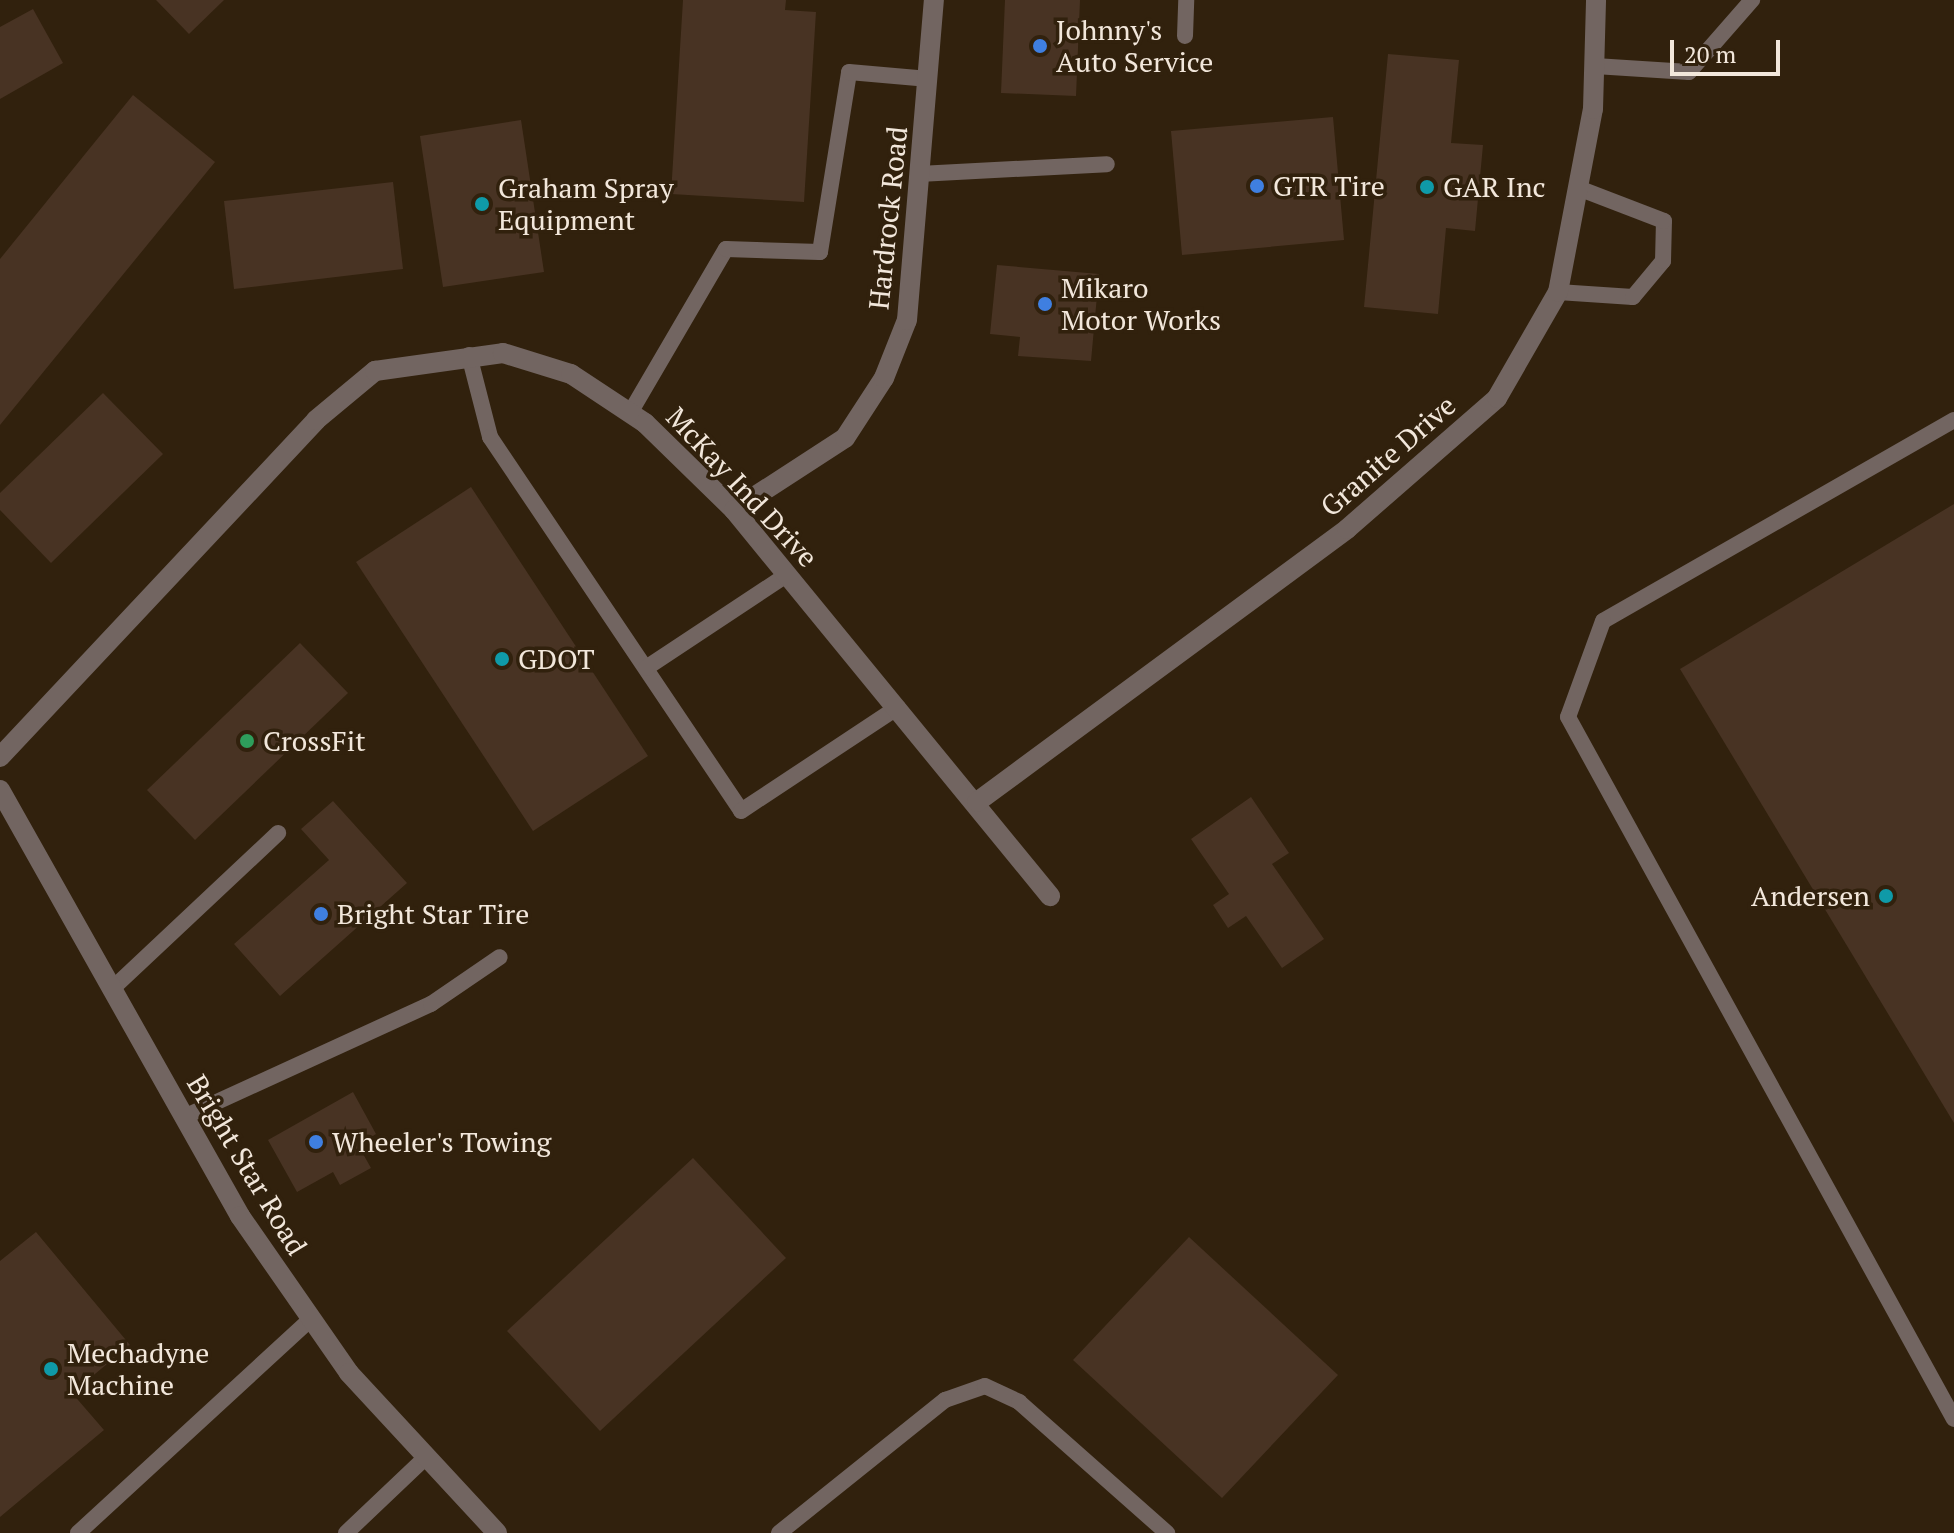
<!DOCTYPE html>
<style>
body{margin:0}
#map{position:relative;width:1954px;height:1533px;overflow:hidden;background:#31210d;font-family:"PT Serif",serif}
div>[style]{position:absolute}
.building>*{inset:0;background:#483323}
.service>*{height:16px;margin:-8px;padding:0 8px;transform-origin:8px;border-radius:8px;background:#726561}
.minor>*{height:20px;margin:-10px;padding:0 10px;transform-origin:10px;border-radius:10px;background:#726561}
.tertiary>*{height:20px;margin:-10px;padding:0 10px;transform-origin:10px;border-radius:10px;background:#726561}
.dots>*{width:22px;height:22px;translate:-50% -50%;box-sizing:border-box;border:4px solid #31210d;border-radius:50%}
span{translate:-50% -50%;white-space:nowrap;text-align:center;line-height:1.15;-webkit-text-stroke:7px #31210d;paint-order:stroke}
.poi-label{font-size:28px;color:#f2e7db}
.left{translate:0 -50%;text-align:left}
.right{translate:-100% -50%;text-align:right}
.street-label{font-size:28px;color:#f2e7db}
.scale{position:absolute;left:1670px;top:40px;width:110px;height:36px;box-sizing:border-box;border:4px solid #f2e7db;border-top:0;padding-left:10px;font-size:24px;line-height:28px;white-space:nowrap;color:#f2e7db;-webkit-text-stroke:6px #31210d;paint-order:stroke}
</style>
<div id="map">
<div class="building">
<div style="clip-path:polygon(156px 0,224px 0,189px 34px)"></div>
<div style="clip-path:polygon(683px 0,786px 0,785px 10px,816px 12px,804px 202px,671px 194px)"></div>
<div style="clip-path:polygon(1005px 0,1080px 0,1076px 96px,1001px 93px)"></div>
<div style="clip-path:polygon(33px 9px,63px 63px,0 99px,0 27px)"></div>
<div style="clip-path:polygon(1388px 54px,1459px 60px,1451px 143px,1483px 145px,1475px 231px,1446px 228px,1438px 314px,1364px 307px)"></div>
<div style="clip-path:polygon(133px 95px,215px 162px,0 425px,0 259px)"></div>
<div style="clip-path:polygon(1333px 117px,1344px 240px,1182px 255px,1171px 131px)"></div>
<div style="clip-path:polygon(521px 120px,544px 272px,443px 287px,420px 136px)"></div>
<div style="clip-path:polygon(393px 182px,403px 269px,234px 289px,224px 201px)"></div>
<div style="clip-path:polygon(997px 265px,1099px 274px,1091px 361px,1018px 356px,1020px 337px,990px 334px)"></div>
<div style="clip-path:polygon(103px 393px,163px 454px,51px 563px,0 510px,0 493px)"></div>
<div style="clip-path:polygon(471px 487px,648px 756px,533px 831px,356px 562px)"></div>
<div style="clip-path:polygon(1954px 504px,1954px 1123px,1680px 669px)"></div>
<div style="clip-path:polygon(300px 643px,348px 693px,195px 840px,147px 790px)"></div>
<div style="clip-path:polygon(1251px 797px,1289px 853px,1272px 864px,1324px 939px,1282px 968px,1246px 916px,1228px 928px,1213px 905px,1229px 894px,1191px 839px)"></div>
<div style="clip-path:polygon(333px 801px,407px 883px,280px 996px,234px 944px,329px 860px,301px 829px)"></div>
<div style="clip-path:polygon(353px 1092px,376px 1134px,358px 1145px,371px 1168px,340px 1185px,333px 1172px,297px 1192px,268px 1140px)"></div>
<div style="clip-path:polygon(693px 1158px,786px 1258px,600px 1431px,507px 1331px)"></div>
<div style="clip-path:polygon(36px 1232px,130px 1345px,72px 1393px,104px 1430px,0 1517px,0 1261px)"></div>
<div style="clip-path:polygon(1189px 1237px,1338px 1375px,1222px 1498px,1073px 1360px)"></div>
</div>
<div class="service">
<div style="left:1185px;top:36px;width:36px;rotate:-88deg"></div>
<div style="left:1595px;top:66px;width:94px;rotate:3.7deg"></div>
<div style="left:1689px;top:72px;width:96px;rotate:-48.8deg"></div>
<div style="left:919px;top:174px;width:188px;rotate:-3deg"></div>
<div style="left:1558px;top:292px;width:75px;rotate:3.8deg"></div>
<div style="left:1633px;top:297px;width:47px;rotate:-50.2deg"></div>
<div style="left:1663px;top:261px;width:40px;rotate:-88.6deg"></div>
<div style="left:1664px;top:221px;width:92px;rotate:-159deg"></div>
<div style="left:469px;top:355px;width:85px;rotate:75.6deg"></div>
<div style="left:490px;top:437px;width:450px;rotate:56.1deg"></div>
<div style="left:741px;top:811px;width:188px;rotate:-33.5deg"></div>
<div style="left:630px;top:413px;width:190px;rotate:-59.7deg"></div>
<div style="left:726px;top:249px;width:94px;rotate:1.8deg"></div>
<div style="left:820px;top:252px;width:182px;rotate:-80.8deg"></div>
<div style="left:849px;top:72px;width:80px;rotate:5deg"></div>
<div style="left:1954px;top:420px;width:404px;rotate:150.2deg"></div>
<div style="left:1603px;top:621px;width:102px;rotate:110deg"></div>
<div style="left:1568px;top:717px;width:801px;rotate:61.2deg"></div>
<div style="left:646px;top:668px;width:170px;rotate:-33.5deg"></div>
<div style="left:112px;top:989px;width:228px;rotate:-43.2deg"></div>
<div style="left:184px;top:1117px;width:272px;rotate:-24.6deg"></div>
<div style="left:431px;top:1004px;width:83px;rotate:-34.3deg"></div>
<div style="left:78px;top:1533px;width:316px;rotate:-42.6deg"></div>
<div style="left:346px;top:1533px;width:110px;rotate:-43.5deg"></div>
<div style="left:779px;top:1533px;width:213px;rotate:-38.7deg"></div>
<div style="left:945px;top:1400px;width:42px;rotate:-19.3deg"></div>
<div style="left:985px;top:1386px;width:38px;rotate:25deg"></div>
<div style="left:1019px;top:1402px;width:198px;rotate:41.5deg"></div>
</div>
<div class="minor">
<div style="left:734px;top:510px;width:132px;rotate:-33deg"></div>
<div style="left:845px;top:438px;width:72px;rotate:-57deg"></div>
<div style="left:884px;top:378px;width:62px;rotate:-68.4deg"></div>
<div style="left:907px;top:320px;width:321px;rotate:-85.2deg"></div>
<div style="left:0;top:757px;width:462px;rotate:-46.8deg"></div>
<div style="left:316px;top:420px;width:77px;rotate:-39.7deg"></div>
<div style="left:375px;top:371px;width:129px;rotate:-8deg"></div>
<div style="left:503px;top:353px;width:71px;rotate:17.2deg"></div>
<div style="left:571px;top:374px;width:89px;rotate:33.5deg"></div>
<div style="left:645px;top:423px;width:124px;rotate:44.3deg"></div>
<div style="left:734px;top:510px;width:499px;rotate:50.7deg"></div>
<div style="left:977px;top:802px;width:460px;rotate:-36.4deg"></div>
<div style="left:1347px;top:529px;width:199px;rotate:-41.1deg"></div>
<div style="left:1497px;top:398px;width:122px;rotate:-60.1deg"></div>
<div style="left:1558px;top:292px;width:186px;rotate:-79.2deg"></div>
<div style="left:1593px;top:109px;width:109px;rotate:-88.4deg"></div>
</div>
<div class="tertiary">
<div style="left:0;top:790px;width:489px;rotate:60.6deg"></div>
<div style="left:240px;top:1216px;width:191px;rotate:55.2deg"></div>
<div style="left:349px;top:1373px;width:218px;rotate:47.2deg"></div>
</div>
<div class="dots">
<div style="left:1040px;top:46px;background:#3f7fe0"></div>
<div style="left:1257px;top:186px;background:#3f7fe0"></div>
<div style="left:1427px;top:187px;background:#0f9aa8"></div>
<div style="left:482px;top:204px;background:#0f9aa8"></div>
<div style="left:1045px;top:304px;background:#3f7fe0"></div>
<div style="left:502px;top:659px;background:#0f9aa8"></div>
<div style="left:247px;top:741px;background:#2e9e5b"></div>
<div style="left:1886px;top:896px;background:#0f9aa8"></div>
<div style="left:321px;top:914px;background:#3f7fe0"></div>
<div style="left:316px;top:1142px;background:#3f7fe0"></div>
<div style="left:51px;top:1369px;background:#0f9aa8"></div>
</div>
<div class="poi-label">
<span class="left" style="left:1056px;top:46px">Johnny's<br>Auto Service</span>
<span class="left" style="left:1273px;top:186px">GTR Tire</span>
<span class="left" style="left:1443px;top:187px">GAR Inc</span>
<span class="left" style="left:498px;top:204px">Graham Spray<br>Equipment</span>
<span class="left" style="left:1061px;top:304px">Mikaro<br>Motor Works</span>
<span class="left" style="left:518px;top:659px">GDOT</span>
<span class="left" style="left:263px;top:741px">CrossFit</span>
<span class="right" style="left:1870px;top:896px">Andersen</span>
<span class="left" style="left:337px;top:914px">Bright Star Tire</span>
<span class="left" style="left:332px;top:1142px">Wheeler's Towing</span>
<span class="left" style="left:67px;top:1369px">Mechadyne<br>Machine</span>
</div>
<div class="street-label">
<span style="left:888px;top:218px;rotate:-84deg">Hardrock Road</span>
<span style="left:1388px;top:456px;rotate:-41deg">Granite Drive</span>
<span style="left:742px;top:487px;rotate:47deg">McKay Ind Drive</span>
<span style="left:247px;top:1165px;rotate:59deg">Bright Star Road</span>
</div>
<div class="scale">20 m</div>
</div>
